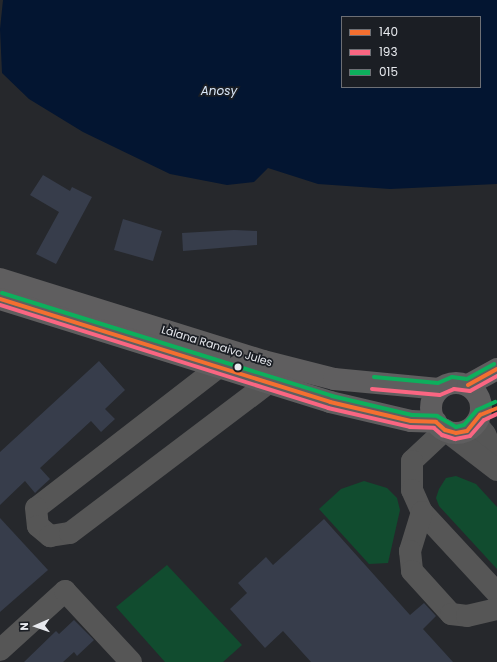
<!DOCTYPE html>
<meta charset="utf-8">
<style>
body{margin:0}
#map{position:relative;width:497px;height:662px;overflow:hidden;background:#26282c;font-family:Poppins,sans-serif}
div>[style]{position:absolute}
.green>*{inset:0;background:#114c2f}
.water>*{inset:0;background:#031531}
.building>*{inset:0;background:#373d4b}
.minor>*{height:22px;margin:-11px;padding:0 11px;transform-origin:11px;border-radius:11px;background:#565656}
.major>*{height:22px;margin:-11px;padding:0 11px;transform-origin:11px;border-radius:11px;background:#5f5e5f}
.major>.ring{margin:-11px;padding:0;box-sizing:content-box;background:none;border:22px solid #5f5e5f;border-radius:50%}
.bus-1>*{height:4px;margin:-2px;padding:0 2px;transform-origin:2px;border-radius:2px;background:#f46f30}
.bus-2>*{height:4px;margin:-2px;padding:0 2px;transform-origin:2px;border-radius:2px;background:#fa6682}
.bus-3>*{height:4px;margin:-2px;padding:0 2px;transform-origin:2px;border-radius:2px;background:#0daf5c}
.dots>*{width:11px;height:11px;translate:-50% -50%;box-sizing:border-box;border:2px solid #1b1e24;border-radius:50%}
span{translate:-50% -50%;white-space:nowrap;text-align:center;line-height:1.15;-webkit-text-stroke:3.5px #1b1e24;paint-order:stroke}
.street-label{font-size:11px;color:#e7e9ee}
.water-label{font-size:12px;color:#d8e6f8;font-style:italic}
.legend{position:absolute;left:341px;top:16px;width:140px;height:72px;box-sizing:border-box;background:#1b1e24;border:1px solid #6d6f75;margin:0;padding:5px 7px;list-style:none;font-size:12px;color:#e7e9ee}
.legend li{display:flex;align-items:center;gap:8px;height:20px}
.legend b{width:20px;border:1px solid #6d6f75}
.north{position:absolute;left:16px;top:606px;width:40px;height:40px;-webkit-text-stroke:3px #1b1e24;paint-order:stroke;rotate:268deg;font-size:11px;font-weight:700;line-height:16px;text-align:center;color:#e7e9ee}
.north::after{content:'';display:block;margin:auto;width:14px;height:18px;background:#e7e9ee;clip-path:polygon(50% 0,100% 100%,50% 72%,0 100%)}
</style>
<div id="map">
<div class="green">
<div style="clip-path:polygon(456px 476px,476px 484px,497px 507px,497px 569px,439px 506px,436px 498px,439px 489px,446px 478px)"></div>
<div style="clip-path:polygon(364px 481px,387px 488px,397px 498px,400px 510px,388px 563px,369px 564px,319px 509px,341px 489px)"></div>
<div style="clip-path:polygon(167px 565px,242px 645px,223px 662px,165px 662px,116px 607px)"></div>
</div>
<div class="water">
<div style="clip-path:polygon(evenodd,3px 0,497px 0,497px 184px,390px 189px,318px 184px,268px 168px,254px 182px,227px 185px,170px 174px,83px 132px,29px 99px,2px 73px,0 29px,3px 0,342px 17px,480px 17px,480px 87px,342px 87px,342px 17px)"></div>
</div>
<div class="building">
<div style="clip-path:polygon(43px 175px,70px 191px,72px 187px,92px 197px,56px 264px,36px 254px,59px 212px,30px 195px)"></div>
<div style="clip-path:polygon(123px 219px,162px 231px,153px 261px,114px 250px)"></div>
<div style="clip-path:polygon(234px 230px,257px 231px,257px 245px,183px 251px,182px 233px)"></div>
<div style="clip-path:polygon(99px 361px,125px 390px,105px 409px,115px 419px,101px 432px,91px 421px,40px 468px,50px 479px,38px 490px,35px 493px,25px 481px,0 505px,0 452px)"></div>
<div style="clip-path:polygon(0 518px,48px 570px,0 612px)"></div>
<div style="clip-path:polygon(324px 519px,410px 615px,424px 603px,436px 616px,423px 629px,453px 662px,311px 662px,283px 631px,265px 648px,230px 609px,247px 593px,238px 583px,266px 557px,273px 565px)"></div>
<div style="clip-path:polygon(74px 620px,94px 640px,77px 656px,74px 652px,63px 662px,24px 662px,56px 631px,59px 634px)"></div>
</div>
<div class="minor">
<div style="left:220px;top:366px;width:232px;rotate:142.3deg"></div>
<div style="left:36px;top:508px;width:18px;rotate:84deg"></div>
<div style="left:38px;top:526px;width:16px;rotate:40deg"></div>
<div style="left:50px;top:536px;width:20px;rotate:-9deg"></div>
<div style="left:70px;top:533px;width:251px;rotate:-37.1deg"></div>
<div style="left:476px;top:423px;width:14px;rotate:51deg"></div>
<div style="left:485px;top:434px;width:30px;rotate:66deg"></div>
<div style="left:497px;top:470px;width:66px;rotate:-142.4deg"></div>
<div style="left:445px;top:430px;width:45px;rotate:136.8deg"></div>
<div style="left:412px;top:461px;width:29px;rotate:90deg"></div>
<div style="left:412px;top:490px;width:24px;rotate:66deg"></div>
<div style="left:422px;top:512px;width:110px;rotate:47.2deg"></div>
<div style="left:422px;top:512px;width:41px;rotate:107.1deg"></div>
<div style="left:410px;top:551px;width:20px;rotate:84deg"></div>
<div style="left:412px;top:571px;width:58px;rotate:47.8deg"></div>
<div style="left:451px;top:614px;width:16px;rotate:7deg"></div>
<div style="left:467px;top:616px;width:31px;rotate:-13deg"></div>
<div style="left:0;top:650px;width:88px;rotate:-42.2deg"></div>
<div style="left:65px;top:591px;width:97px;rotate:47.1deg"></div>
</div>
<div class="major">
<div style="left:0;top:279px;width:275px;rotate:17.3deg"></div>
<div style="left:263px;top:361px;width:73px;rotate:14.2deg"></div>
<div style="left:334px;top:379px;width:105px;rotate:5.4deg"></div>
<div style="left:0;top:299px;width:346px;rotate:17.3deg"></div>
<div style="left:330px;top:402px;width:83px;rotate:13.2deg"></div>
<div style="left:411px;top:421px;width:25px;rotate:2deg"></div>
<div class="ring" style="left:431px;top:383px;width:28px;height:28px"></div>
<div style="left:468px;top:385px;width:33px;rotate:-29deg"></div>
</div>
<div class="bus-1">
<div style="left:0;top:299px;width:346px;rotate:17.3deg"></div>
<div style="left:330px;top:402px;width:83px;rotate:13.2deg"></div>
<div style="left:411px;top:421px;width:25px;rotate:2deg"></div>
<div style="left:436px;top:422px;width:12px;rotate:42deg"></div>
<div style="left:445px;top:430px;width:11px;rotate:15deg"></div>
<div style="left:456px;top:433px;width:11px;rotate:-10deg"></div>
<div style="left:467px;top:431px;width:21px;rotate:-51deg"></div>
<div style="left:480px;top:415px;width:18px;rotate:-22deg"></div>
<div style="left:468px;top:385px;width:33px;rotate:-29deg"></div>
</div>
<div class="bus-2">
<div style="left:0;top:305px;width:344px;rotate:17.4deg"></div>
<div style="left:328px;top:408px;width:84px;rotate:13deg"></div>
<div style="left:410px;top:427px;width:24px;rotate:2deg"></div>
<div style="left:434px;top:428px;width:11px;rotate:41deg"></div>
<div style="left:442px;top:435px;width:14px;rotate:17deg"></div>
<div style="left:455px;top:439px;width:15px;rotate:-11deg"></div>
<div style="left:470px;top:436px;width:21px;rotate:-49deg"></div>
<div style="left:484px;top:420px;width:14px;rotate:-25deg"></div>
<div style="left:372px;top:389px;width:68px;rotate:5deg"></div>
<div style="left:440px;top:395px;width:15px;rotate:-23deg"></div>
<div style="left:454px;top:389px;width:16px;rotate:7deg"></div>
<div style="left:470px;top:391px;width:31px;rotate:-29deg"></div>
</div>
<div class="bus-3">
<div style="left:2px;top:293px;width:346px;rotate:17.3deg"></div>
<div style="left:332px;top:396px;width:82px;rotate:13.4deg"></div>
<div style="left:412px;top:415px;width:25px;rotate:2deg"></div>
<div style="left:437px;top:416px;width:22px;rotate:30deg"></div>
<div style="left:456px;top:427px;width:8px;rotate:-14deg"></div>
<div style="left:464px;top:425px;width:20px;rotate:-49deg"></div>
<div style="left:477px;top:410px;width:20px;rotate:-24deg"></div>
<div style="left:374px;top:377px;width:64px;rotate:5.4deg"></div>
<div style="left:438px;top:383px;width:15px;rotate:-23deg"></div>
<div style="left:452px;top:377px;width:15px;rotate:8deg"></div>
<div style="left:467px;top:379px;width:31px;rotate:-29deg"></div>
</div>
<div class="dots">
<div style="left:238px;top:367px;background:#e7e9ee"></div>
</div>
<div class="street-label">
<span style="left:217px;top:346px;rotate:17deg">Làlana Ranaivo Jules</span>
</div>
<div class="water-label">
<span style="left:219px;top:91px">Anosy</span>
</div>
<ul class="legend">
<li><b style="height:5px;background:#f46f30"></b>140</li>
<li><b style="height:5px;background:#fa6682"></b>193</li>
<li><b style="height:5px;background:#0daf5c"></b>015</li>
</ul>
<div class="north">N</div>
</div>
